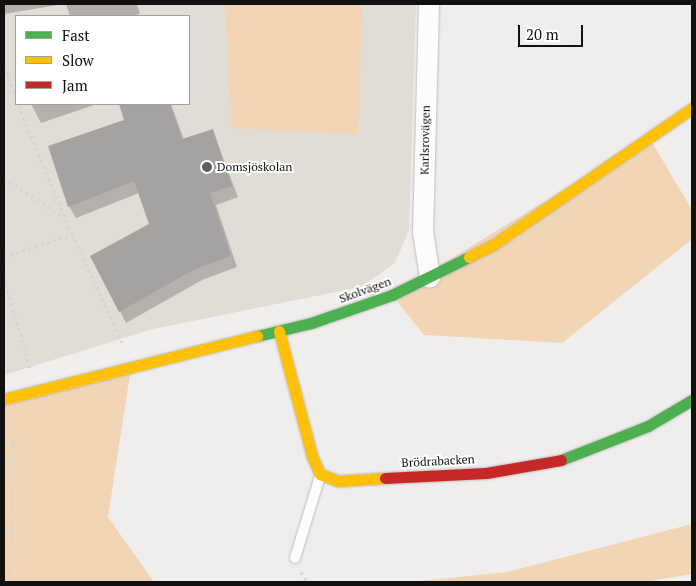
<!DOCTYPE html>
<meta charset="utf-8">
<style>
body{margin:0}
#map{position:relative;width:696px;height:586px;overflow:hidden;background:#f0eeec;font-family:"PT Serif",serif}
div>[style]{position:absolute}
.built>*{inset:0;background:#e2dcd7}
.green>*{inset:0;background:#f2d5b5}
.shadow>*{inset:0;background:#0003}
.building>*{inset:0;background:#a4a3a1}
.path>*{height:3px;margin-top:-1.5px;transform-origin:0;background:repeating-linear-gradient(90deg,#d6d5d5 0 2.5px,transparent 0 6.5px)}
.roads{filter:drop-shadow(0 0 1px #bebebc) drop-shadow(0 0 1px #bebebc)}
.lane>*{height:10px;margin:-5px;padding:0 5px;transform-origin:5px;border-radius:5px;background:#fdfcfc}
.street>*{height:20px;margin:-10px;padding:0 10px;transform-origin:10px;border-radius:10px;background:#fdfcfc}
.fast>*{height:11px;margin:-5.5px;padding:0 5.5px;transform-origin:5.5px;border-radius:5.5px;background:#4caf50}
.slow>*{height:11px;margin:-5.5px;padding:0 5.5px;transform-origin:5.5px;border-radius:5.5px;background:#ffc107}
.jam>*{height:11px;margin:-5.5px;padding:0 5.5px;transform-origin:5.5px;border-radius:5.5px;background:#c62828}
.dots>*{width:14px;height:14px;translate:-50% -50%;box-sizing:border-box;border:2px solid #fff;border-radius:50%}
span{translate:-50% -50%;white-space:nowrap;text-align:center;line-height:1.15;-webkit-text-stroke:4px #fff;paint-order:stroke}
.street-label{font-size:12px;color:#121110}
.poi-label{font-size:12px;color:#121110}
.left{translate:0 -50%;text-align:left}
.frame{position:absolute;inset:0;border:5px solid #121110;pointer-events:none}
.legend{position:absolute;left:15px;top:15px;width:175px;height:90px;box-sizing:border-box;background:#fff;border:1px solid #a0a09f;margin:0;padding:6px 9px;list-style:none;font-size:15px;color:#121110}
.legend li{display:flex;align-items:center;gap:10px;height:25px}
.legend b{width:25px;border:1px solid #a0a09f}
.scale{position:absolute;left:518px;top:25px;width:65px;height:22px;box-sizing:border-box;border:2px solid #121110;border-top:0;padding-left:6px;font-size:15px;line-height:18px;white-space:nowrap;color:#121110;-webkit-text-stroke:4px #fff;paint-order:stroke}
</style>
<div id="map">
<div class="built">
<div style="clip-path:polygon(evenodd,4px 4px,416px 4px,409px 230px,395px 263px,361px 287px,153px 329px,4px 375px,4px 4px,16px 16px,189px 16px,189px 104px,16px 104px,16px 16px)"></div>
</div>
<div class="green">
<div style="clip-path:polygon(225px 4px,362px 4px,358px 135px,232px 128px)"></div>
<div style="clip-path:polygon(649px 137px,692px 210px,692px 239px,562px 343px,424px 335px,392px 295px)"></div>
<div style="clip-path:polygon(131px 368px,108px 517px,154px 582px,4px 582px,4px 399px)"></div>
<div style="clip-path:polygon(692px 524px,692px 574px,645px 582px,411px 582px,507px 572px)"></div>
</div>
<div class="shadow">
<div style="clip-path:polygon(4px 4px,64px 4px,4px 14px)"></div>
<div style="clip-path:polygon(66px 4px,140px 4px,137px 5px,140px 13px,135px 16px,70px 16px)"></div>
<div style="clip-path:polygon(31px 104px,97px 104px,41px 123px)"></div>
<div style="clip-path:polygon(120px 104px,171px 104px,184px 140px,212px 130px,238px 197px,216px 205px,237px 267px,202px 280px,126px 323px,92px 256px,150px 225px,139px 193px,76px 218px,69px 206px,126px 121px)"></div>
</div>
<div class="building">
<div style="clip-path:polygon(119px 104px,170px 104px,182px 139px,213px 129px,232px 186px,210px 193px,231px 256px,195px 269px,119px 312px,90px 256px,149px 224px,134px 181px,68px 207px,48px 146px,124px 120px)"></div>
</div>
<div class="path">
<div style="left:4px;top:66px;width:34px;rotate:69deg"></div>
<div style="left:4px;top:178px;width:69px;rotate:33.2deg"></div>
<div style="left:72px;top:234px;width:121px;rotate:65.1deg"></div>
<div style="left:4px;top:257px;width:72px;rotate:-18.7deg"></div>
<div style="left:72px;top:234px;width:141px;rotate:-112.6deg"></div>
<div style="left:4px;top:278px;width:94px;rotate:73.9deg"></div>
<div style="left:4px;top:430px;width:16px;rotate:52deg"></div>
<div style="left:14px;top:443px;width:139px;rotate:91.6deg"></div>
<div style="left:301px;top:572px;width:12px;rotate:59deg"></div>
</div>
<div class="roads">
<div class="lane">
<div style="left:295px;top:558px;width:86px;rotate:-73deg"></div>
</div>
<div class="street">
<div style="left:429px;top:4px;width:228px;rotate:91.5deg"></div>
<div style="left:423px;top:232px;width:46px;rotate:81.2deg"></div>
</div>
<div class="fast">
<div style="left:257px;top:336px;width:56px;rotate:-13.5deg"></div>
<div style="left:311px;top:323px;width:86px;rotate:-19.1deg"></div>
<div style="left:392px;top:295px;width:86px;rotate:-26.3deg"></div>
<div style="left:561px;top:460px;width:93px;rotate:-21.3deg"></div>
<div style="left:648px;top:426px;width:51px;rotate:-30.6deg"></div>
</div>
<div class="slow">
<div style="left:469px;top:257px;width:27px;rotate:-27deg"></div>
<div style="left:493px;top:245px;width:242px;rotate:-34.5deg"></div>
<div style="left:279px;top:331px;width:129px;rotate:75.2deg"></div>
<div style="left:312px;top:456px;width:20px;rotate:66deg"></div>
<div style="left:320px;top:474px;width:19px;rotate:21deg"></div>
<div style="left:338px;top:481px;width:47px;rotate:-3.7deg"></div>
<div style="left:4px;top:399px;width:261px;rotate:-14deg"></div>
</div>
<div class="jam">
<div style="left:385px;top:478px;width:101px;rotate:-2.8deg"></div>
<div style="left:486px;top:473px;width:76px;rotate:-9.8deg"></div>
</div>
</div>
<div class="dots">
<div style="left:207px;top:167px;background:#605e5d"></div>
</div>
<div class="street-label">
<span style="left:425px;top:140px;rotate:-89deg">Karlsrovägen</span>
<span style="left:365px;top:290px;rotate:-20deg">Skolvägen</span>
<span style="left:438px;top:461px;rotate:-3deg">Brödrabacken</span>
</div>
<div class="poi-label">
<span class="left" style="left:217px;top:167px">Domsjöskolan</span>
</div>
<div class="frame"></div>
<ul class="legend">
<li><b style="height:6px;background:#4caf50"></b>Fast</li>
<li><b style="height:6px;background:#ffc107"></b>Slow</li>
<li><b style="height:6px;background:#c62828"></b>Jam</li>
</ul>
<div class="scale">20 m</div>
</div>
